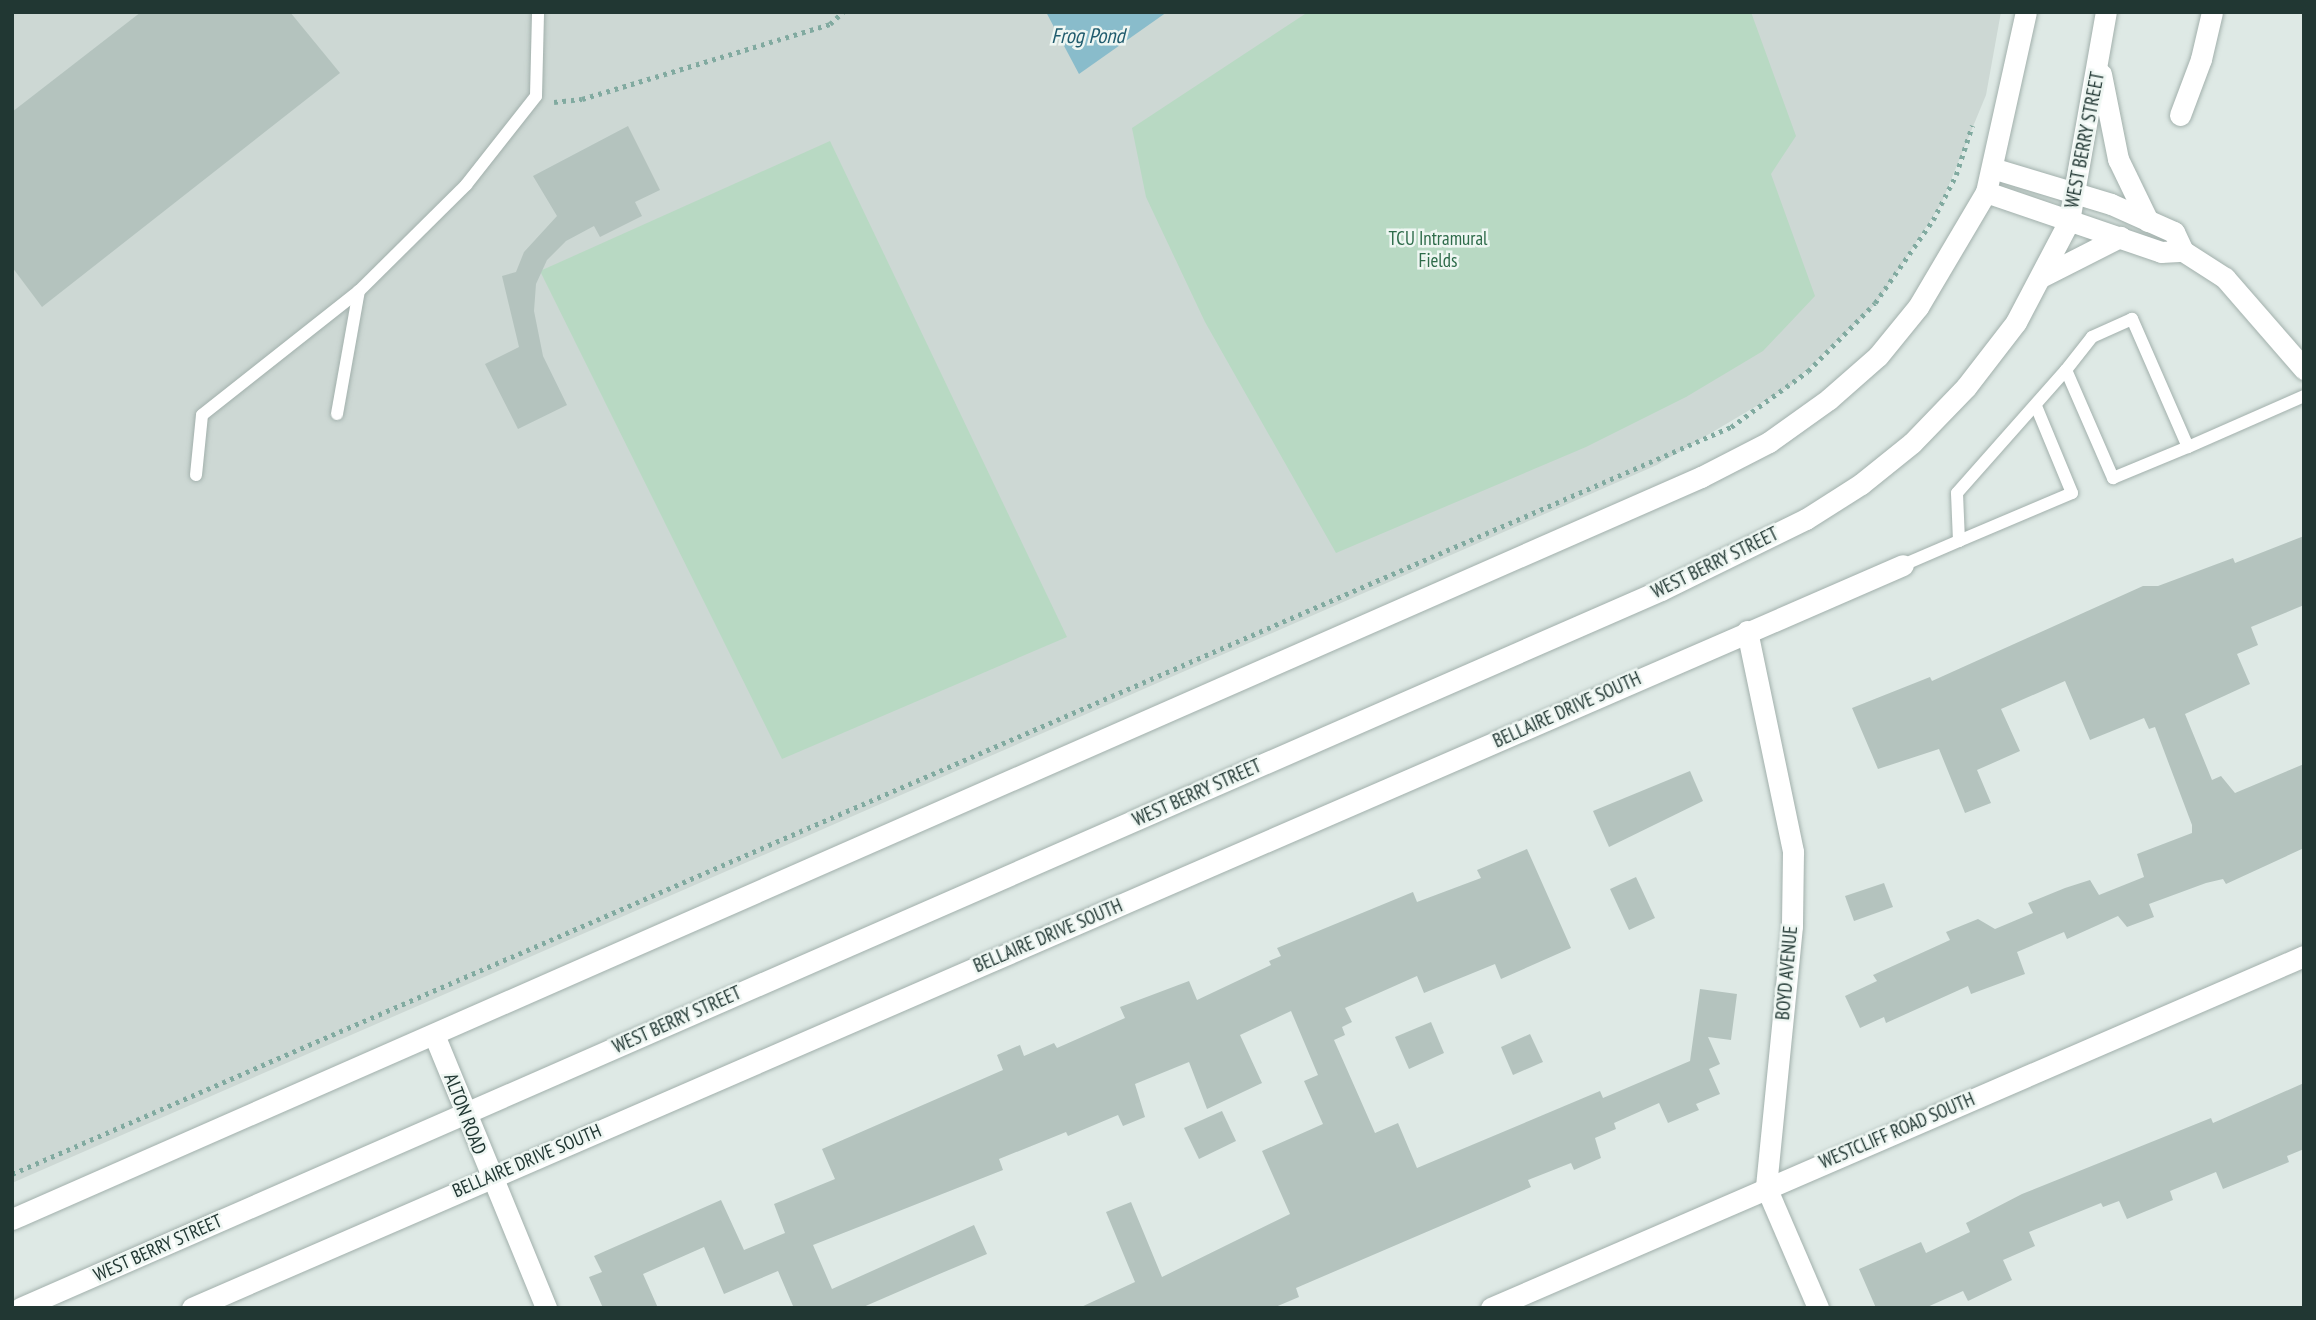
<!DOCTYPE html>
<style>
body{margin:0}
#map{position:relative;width:2316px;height:1320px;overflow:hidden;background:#dee9e5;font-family:"PT Sans Narrow",sans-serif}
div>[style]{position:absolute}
.built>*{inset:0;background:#cdd8d4}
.green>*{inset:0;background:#b8d9c3}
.water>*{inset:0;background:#89bccb}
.building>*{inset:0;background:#b4c3be}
.path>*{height:4.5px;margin-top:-2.25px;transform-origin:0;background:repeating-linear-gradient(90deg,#81aaa0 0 3.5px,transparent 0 8.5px)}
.roads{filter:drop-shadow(0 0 2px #a2b0ac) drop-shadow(0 0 2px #a2b0ac)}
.lane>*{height:12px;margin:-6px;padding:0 6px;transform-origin:6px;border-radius:6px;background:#fff}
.street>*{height:21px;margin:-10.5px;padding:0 10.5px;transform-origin:10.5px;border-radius:10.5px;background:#fff}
.secondary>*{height:21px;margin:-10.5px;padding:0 10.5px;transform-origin:10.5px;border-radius:10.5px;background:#fff}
span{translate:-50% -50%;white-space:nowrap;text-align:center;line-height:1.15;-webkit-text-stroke:5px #eef6f2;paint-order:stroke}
.street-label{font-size:19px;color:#213733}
.park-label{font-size:19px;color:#2e6b4a}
.water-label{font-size:21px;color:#205c6e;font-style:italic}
.frame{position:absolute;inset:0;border:14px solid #213733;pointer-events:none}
</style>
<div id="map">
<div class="built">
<div style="clip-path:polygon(12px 12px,2001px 12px,1986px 95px,1941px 204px,1876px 304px,1790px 386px,1657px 465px,12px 1183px)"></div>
</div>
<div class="green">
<div style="clip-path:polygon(1308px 12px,1751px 12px,1796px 136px,1771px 174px,1815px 296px,1763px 351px,1686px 397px,1586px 447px,1336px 553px,1205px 322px,1146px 197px,1132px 128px)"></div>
<div style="clip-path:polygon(830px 141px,1067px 637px,782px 759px,540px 271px)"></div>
</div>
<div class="water">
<div style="clip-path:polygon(1046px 12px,1167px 12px,1079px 74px)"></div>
</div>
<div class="building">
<div style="clip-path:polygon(141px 12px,290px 12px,340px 73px,42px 307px,12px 267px,12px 112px)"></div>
<div style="clip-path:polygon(628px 126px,660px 190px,635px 202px,642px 216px,600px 237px,594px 226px,566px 241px,547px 260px,536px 284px,534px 311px,543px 356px,567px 405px,518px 429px,485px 364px,519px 347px,502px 276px,516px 272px,524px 252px,557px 216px,533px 176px)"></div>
<div style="clip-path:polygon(2304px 536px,2304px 605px,2251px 627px,2258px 645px,2237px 654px,2250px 684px,2185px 714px,2212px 780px,2221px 776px,2235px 793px,2304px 764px,2304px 848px,2226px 884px,2223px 879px,2206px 883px,2149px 904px,2154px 917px,2127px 927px,2118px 916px,2067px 939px,2064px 932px,2017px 952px,2025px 974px,1971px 994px,1968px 986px,1886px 1023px,1884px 1017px,1860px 1028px,1845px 996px,1877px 981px,1873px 975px,1950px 940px,1946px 932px,1978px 919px,1995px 929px,2033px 913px,2028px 903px,2065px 888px,2090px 880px,2099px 895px,2144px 877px,2137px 854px,2192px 833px,2192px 825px,2155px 727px,2149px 729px,2144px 718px,2090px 740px,2065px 681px,2001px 709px,2020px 751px,1977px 770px,1991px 803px,1965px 813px,1939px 749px,1878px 769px,1852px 708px,1930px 677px,1932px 681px,2143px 586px,2158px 586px,2233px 558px,2235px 563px)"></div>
<div style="clip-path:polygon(1690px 771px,1703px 801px,1609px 847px,1593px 811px)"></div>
<div style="clip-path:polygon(1527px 849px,1571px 948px,1501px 979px,1495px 964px,1424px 993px,1417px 976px,1345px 1008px,1352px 1022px,1342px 1027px,1345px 1035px,1334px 1040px,1375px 1133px,1398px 1123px,1417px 1168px,1600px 1091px,1603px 1098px,1690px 1061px,1700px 989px,1737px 994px,1731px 1040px,1708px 1037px,1720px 1064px,1709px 1069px,1720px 1094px,1696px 1104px,1699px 1110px,1668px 1123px,1659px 1103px,1614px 1123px,1616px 1129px,1595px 1138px,1601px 1158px,1574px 1170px,1571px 1163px,1528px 1180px,1531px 1187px,1296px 1288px,1299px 1297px,1273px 1308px,1079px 1308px,1135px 1282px,1106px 1212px,1131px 1202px,1162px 1277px,1290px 1214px,1262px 1151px,1323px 1124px,1304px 1081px,1318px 1075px,1291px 1011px,1240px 1035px,1262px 1083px,1207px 1109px,1189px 1062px,1135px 1084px,1145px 1117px,1123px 1126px,1118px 1115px,1068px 1136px,1066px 1132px,999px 1159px,1003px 1170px,813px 1245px,832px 1289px,974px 1225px,987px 1254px,937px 1275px,861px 1308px,789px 1308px,793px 1306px,778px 1271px,724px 1294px,704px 1247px,643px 1274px,658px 1308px,603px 1308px,589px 1277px,602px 1272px,594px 1256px,721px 1200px,744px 1250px,785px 1233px,774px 1204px,835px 1179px,822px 1149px,1003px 1070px,997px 1055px,1020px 1045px,1024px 1056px,1054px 1043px,1057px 1048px,1125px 1018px,1120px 1007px,1189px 981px,1197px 1000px,1271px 965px,1269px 961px,1281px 956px,1277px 948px,1413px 892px,1417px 902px,1481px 878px,1477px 870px)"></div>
<div style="clip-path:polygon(1636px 877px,1655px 918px,1629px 930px,1610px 889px)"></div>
<div style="clip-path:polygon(1884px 883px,1893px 907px,1854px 921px,1845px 896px)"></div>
<div style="clip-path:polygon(1431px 1022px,1444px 1053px,1409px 1069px,1395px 1037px)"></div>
<div style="clip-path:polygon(1530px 1034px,1543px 1062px,1513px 1075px,1501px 1047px)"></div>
<div style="clip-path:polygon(2304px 1083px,2304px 1149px,2287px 1156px,2289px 1162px,2223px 1189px,2216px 1172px,2170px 1191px,2173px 1200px,2127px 1219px,2119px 1201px,2103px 1207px,2101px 1203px,2029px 1232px,2035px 1246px,2003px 1260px,2012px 1280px,1968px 1301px,1963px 1291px,1925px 1308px,1876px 1308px,1859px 1269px,1921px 1242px,1926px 1253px,1970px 1232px,1966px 1223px,2022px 1194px,2211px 1118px,2213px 1123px)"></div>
<div style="clip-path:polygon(1222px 1111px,1236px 1141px,1199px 1159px,1184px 1128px)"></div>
</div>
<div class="path">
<div style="left:554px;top:102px;width:28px;rotate:-6deg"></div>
<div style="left:582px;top:99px;width:259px;rotate:-16.8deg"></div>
<div style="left:830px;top:24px;width:18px;rotate:-43deg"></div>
<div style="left:12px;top:1174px;width:1874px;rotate:-23.49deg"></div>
<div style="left:1731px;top:427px;width:95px;rotate:-36deg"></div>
<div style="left:1808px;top:371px;width:95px;rotate:-45.4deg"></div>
<div style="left:1875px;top:303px;width:101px;rotate:-55.1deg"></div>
<div style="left:1933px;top:220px;width:51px;rotate:-62.9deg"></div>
<div style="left:1956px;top:175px;width:52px;rotate:-71.9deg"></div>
</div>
<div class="roads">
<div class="lane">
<div style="left:2036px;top:406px;width:94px;rotate:67.5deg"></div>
<div style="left:2072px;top:493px;width:123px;rotate:157deg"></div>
<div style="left:1959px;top:541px;width:48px;rotate:-92.4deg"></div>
<div style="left:1957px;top:493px;width:164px;rotate:-48.5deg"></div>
<div style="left:337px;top:414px;width:125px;rotate:-79.9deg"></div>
<div style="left:359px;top:291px;width:151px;rotate:-44.7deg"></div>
<div style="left:466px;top:185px;width:113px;rotate:-51.8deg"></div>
<div style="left:536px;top:96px;width:84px;rotate:-88.6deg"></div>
<div style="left:2188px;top:447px;width:140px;rotate:-113.6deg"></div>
<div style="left:2132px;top:319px;width:44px;rotate:155.8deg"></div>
<div style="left:2092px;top:337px;width:42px;rotate:128.2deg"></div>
<div style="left:2066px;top:370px;width:118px;rotate:66.5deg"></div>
<div style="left:2113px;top:478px;width:81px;rotate:-22.5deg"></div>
<div style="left:2188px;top:447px;width:127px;rotate:-23.7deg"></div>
<div style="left:196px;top:475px;width:60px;rotate:-84.3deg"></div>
<div style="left:202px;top:415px;width:200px;rotate:-38.3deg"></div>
<div style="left:1903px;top:565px;width:61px;rotate:-23.2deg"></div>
</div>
<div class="street">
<div style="left:2180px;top:115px;width:60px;rotate:-69.4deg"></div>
<div style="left:2201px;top:59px;width:48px;rotate:-76.8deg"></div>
<div style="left:1747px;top:631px;width:226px;rotate:78.2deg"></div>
<div style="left:1793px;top:852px;width:74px;rotate:90.8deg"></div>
<div style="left:1792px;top:926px;width:262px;rotate:95.7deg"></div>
<div style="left:1766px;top:1187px;width:132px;rotate:66.7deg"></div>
<div style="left:435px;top:1037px;width:293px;rotate:67.7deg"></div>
<div style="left:192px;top:1308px;width:1865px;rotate:-23.47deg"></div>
<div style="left:1491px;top:1308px;width:886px;rotate:-23.41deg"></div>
</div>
<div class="secondary">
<div style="left:2101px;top:74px;width:87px;rotate:78.7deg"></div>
<div style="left:2118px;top:159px;width:69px;rotate:64.2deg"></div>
<div style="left:1992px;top:168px;width:124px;rotate:16.8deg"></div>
<div style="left:2111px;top:204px;width:69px;rotate:24deg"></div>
<div style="left:2174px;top:232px;width:21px;rotate:65deg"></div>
<div style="left:2183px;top:251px;width:50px;rotate:32.7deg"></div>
<div style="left:2225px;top:278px;width:121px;rotate:49deg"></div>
<div style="left:1986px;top:192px;width:185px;rotate:18.9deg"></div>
<div style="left:2161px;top:252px;width:22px;rotate:-3deg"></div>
<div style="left:2041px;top:277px;width:89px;rotate:-26.9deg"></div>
<div style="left:12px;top:1219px;width:1845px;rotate:-23.72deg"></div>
<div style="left:1701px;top:477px;width:76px;rotate:-27.2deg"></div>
<div style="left:1769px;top:442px;width:74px;rotate:-35.6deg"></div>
<div style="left:1829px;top:399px;width:65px;rotate:-41.3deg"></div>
<div style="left:1878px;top:356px;width:63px;rotate:-50.8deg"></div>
<div style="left:1918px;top:307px;width:134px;rotate:-59.4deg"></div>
<div style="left:1986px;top:192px;width:184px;rotate:-77.5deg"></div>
<div style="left:20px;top:1308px;width:1791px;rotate:-23.63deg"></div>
<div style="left:1661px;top:590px;width:161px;rotate:-26.1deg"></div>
<div style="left:1806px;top:519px;width:65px;rotate:-32.5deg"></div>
<div style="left:1861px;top:484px;width:65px;rotate:-38.8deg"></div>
<div style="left:1912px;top:443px;width:78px;rotate:-46deg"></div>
<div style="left:1966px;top:387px;width:82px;rotate:-52.4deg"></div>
<div style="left:2016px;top:322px;width:114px;rotate:-62.3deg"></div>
<div style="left:2069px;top:221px;width:212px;rotate:-80deg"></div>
</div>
</div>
<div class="street-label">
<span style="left:2085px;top:140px;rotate:-79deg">WEST BERRY STREET</span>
<span style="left:1715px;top:563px;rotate:-26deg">WEST BERRY STREET</span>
<span style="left:1567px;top:710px;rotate:-24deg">BELLAIRE DRIVE SOUTH</span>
<span style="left:1197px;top:793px;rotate:-24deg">WEST BERRY STREET</span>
<span style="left:1048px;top:936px;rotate:-23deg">BELLAIRE DRIVE SOUTH</span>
<span style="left:1787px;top:973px;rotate:-85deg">BOYD AVENUE</span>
<span style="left:677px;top:1020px;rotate:-24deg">WEST BERRY STREET</span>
<span style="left:465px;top:1114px;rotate:69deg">ALTON ROAD</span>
<span style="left:1897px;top:1131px;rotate:-23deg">WESTCLIFF ROAD SOUTH</span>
<span style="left:527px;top:1161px;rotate:-23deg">BELLAIRE DRIVE SOUTH</span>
<span style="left:158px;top:1248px;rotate:-24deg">WEST BERRY STREET</span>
</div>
<div class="park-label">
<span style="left:1438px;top:250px">TCU Intramural<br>Fields</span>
</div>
<div class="water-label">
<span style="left:1088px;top:36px">Frog Pond</span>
</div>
<div class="frame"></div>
</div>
